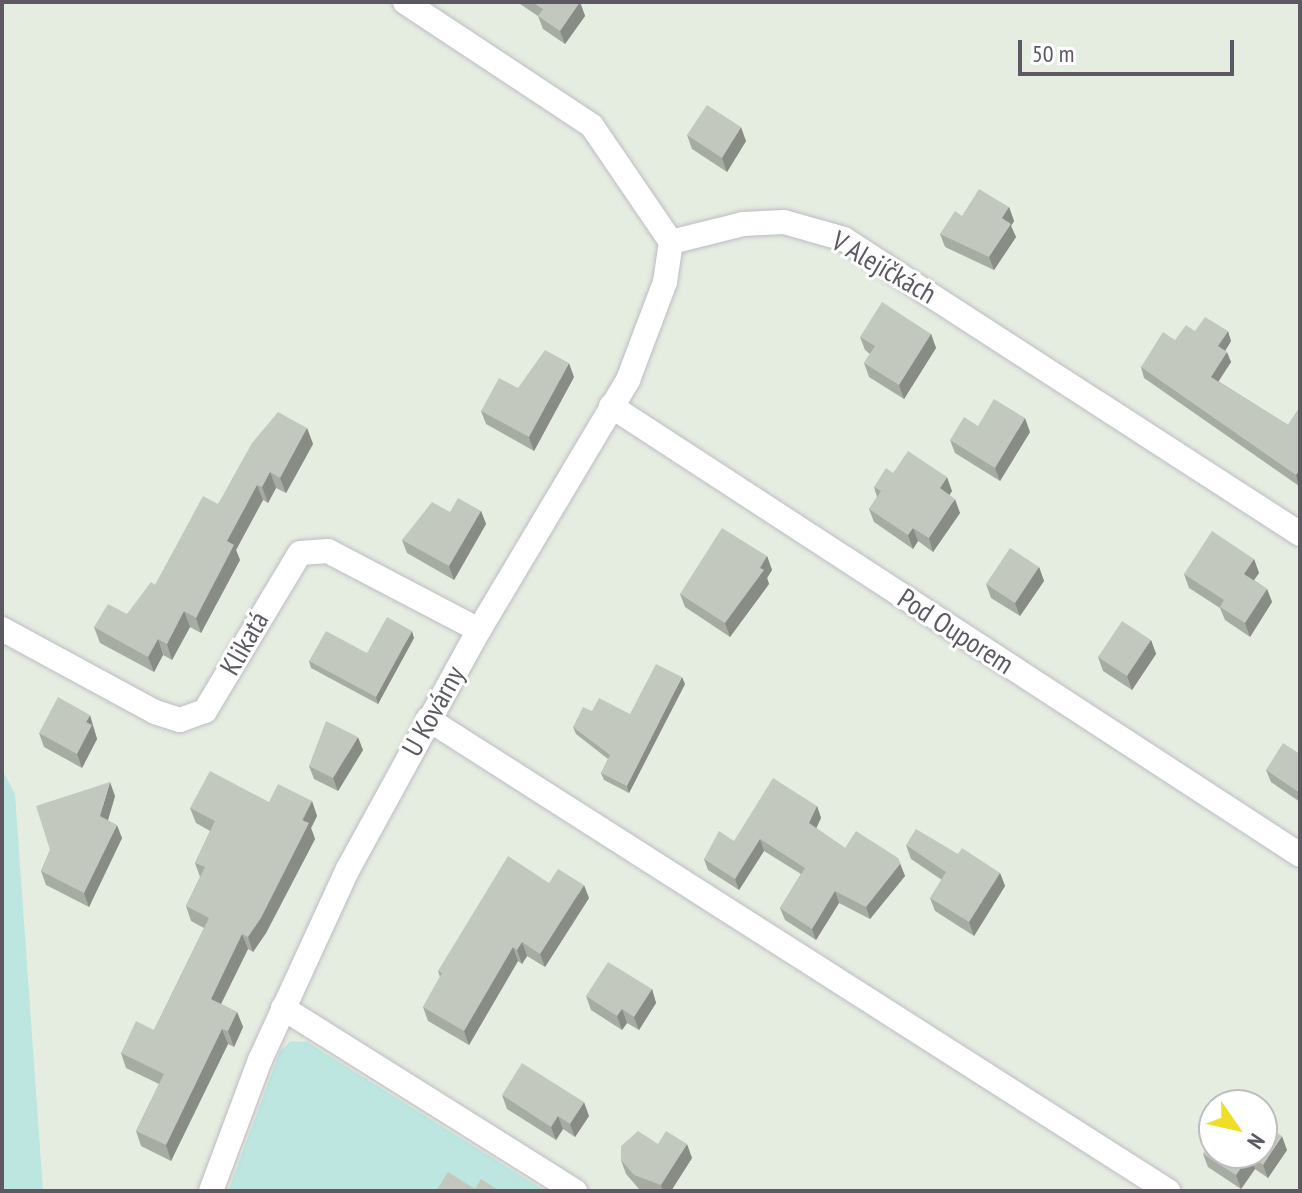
<!DOCTYPE html>
<meta charset="utf-8">
<style>
body{margin:0}
#map{position:relative;width:1302px;height:1193px;overflow:hidden;background:#e5ede1;font-family:"PT Sans Narrow",sans-serif}
div>[style]{position:absolute}
.green>*{inset:0;background:#bce6df}
.roads{filter:drop-shadow(0 0 2px #bfbbc3) drop-shadow(0 0 2px #bfbbc3)}
.street>*{height:24px;margin:-12px;padding:0 12px;transform-origin:12px;border-radius:12px;background:#fff}
.wall>*{inset:0;background:#a7aca3}
.shaded-wall>*{inset:0;background:#888c84}
.building>*{inset:0;background:#c2c8bd}
span{translate:-50% -50%;white-space:nowrap;text-align:center;line-height:1.15;-webkit-text-stroke:6px #fff;paint-order:stroke}
.street-label{font-size:28px;color:#5d5962}
.frame{position:absolute;inset:0;border:4px solid #5d5962;pointer-events:none}
.north{position:absolute;left:1198px;top:1089px;width:80px;height:80px;box-sizing:border-box;background:#fff;border:2px solid #bebdc0;border-radius:50%;rotate:124deg;font-size:22px;font-weight:700;line-height:32px;text-align:center;color:#5d5962}
.north::after{content:'';display:block;margin:auto;width:28px;height:36px;background:#efde25;clip-path:polygon(50% 0,100% 100%,50% 72%,0 100%)}
.scale{position:absolute;left:1018px;top:40px;width:216px;height:36px;box-sizing:border-box;border:4px solid #5d5962;border-top:0;padding-left:10px;font-size:24px;line-height:28px;white-space:nowrap;color:#5d5962;-webkit-text-stroke:6px #fff;paint-order:stroke}
</style>
<div id="map">
<div class="green">
<div style="clip-path:polygon(2px 770px,15px 794px,43px 1191px,2px 1191px)"></div>
<div style="clip-path:polygon(291px 1041px,307px 1042px,545px 1191px,228px 1191px,280px 1051px)"></div>
</div>
<div class="roads">
<div class="street">
<div style="left:405px;top:2px;width:224px;rotate:33.5deg"></div>
<div style="left:592px;top:126px;width:140px;rotate:55.7deg"></div>
<div style="left:671px;top:242px;width:74px;rotate:-14deg"></div>
<div style="left:743px;top:224px;width:41px;rotate:-2.8deg"></div>
<div style="left:784px;top:222px;width:62px;rotate:15.8deg"></div>
<div style="left:844px;top:239px;width:543px;rotate:32.9deg"></div>
<div style="left:611px;top:406px;width:822px;rotate:33.09deg"></div>
<div style="left:2px;top:629px;width:174px;rotate:28.5deg"></div>
<div style="left:155px;top:712px;width:26px;rotate:18deg"></div>
<div style="left:180px;top:720px;width:27px;rotate:-20deg"></div>
<div style="left:205px;top:711px;width:184px;rotate:-59deg"></div>
<div style="left:300px;top:553px;width:28px;rotate:-4deg"></div>
<div style="left:328px;top:551px;width:170px;rotate:27.6deg"></div>
<div style="left:428px;top:719px;width:878px;rotate:32.53deg"></div>
<div style="left:283px;top:1008px;width:345px;rotate:32.1deg"></div>
<div style="left:211px;top:1191px;width:140px;rotate:-69.5deg"></div>
<div style="left:260px;top:1060px;width:210px;rotate:-65.3deg"></div>
<div style="left:348px;top:869px;width:273px;rotate:-61.3deg"></div>
<div style="left:479px;top:630px;width:291px;rotate:-59.2deg"></div>
<div style="left:628px;top:380px;width:105px;rotate:-69.3deg"></div>
<div style="left:665px;top:282px;width:40px;rotate:-81.5deg"></div>
</div>
</div>
<div class="wall">
<div style="clip-path:polygon(517px 2px,580px 2px,585px 16px,565px 44px,543px 29px,538px 16px)"></div>
<div style="clip-path:polygon(687px 135px,746px 141px,727px 172px,692px 149px)"></div>
<div style="clip-path:polygon(1009px 207px,1014px 221px,1011px 226px,1016px 237px,994px 270px,945px 247px,940px 234px,962px 216px)"></div>
<div style="clip-path:polygon(1195px 331px,1231px 341px,1225px 351px,1231px 362px,1218px 381px,1288px 425px,1300px 407px,1299px 486px,1144px 378px,1141px 367px,1175px 340px)"></div>
<div style="clip-path:polygon(931px 334px,936px 348px,904px 399px,869px 377px,864px 363px,870px 354px,865px 350px,860px 337px)"></div>
<div style="clip-path:polygon(574px 377px,534px 451px,486px 424px,481px 411px,518px 388px)"></div>
<div style="clip-path:polygon(978px 426px,1030px 432px,1000px 481px,955px 453px,950px 440px)"></div>
<div style="clip-path:polygon(307px 428px,313px 444px,286px 493px,276px 488px,268px 503px,263px 500px,236px 550px,240px 560px,201px 633px,190px 627px,172px 660px,163px 655px,154px 672px,100px 643px,94px 627px,127px 614px,155px 585px,218px 504px)"></div>
<div style="clip-path:polygon(893px 473px,952px 491px,949px 495px,960px 513px,933px 552px,918px 541px,913px 549px,874px 522px,869px 509px,877px 497px,874px 487px)"></div>
<div style="clip-path:polygon(481px 511px,486px 524px,454px 580px,407px 553px,402px 540px,450px 512px)"></div>
<div style="clip-path:polygon(767px 556px,772px 570px,767px 578px,769px 584px,730px 637px,685px 607px,680px 594px)"></div>
<div style="clip-path:polygon(1254px 559px,1259px 573px,1254px 580px,1267px 589px,1272px 602px,1250px 637px,1225px 620px,1220px 608px,1189px 588px,1184px 574px)"></div>
<div style="clip-path:polygon(1039px 567px,1044px 581px,1020px 616px,991px 598px,986px 584px)"></div>
<div style="clip-path:polygon(414px 638px,378px 704px,311px 668px,309px 661px,367px 653px)"></div>
<div style="clip-path:polygon(1151px 640px,1156px 654px,1132px 690px,1103px 671px,1098px 657px)"></div>
<div style="clip-path:polygon(685px 684px,629px 793px,604px 780px,601px 773px,608px 759px,576px 734px,573px 727px,592px 711px,630px 714px)"></div>
<div style="clip-path:polygon(95px 729px,94px 730px,97px 739px,82px 768px,44px 747px,39px 733px)"></div>
<div style="clip-path:polygon(363px 750px,338px 791px,314px 779px,309px 766px)"></div>
<div style="clip-path:polygon(1300px 754px,1300px 802px,1271px 782px,1266px 770px)"></div>
<div style="clip-path:polygon(115px 796px,108px 820px,122px 838px,89px 907px,46px 885px,41px 871px,50px 850px)"></div>
<div style="clip-path:polygon(312px 801px,317px 816px,311px 828px,315px 839px,266px 933px,253px 952px,248px 949px,221px 1004px,237px 1012px,243px 1027px,234px 1047px,228px 1044px,171px 1161px,141px 1146px,136px 1131px,159px 1084px,126px 1068px,121px 1053px,154px 1030px,204px 928px,191px 921px,186px 906px,200px 877px,195px 863px,210px 831px,196px 823px,190px 808px,269px 802px)"></div>
<div style="clip-path:polygon(817px 806px,821px 818px,816px 828px,845px 848px,898px 858px,905px 876px,870px 919px,839px 903px,816px 940px,785px 920px,780px 908px,801px 874px,764px 851px,739px 890px,708px 870px,704px 859px,734px 841px)"></div>
<div style="clip-path:polygon(906px 845px,958px 854px,1000px 873px,1005px 886px,974px 936px,935px 911px,930px 898px,942px 880px,911px 859px)"></div>
<div style="clip-path:polygon(549px 883px,589px 898px,545px 967px,527px 956px,522px 964px,518px 961px,469px 1045px,428px 1021px,423px 1007px,440px 977px,438px 971px)"></div>
<div style="clip-path:polygon(652px 989px,656px 1003px,639px 1030px,627px 1023px,622px 1030px,591px 1010px,586px 996px)"></div>
<div style="clip-path:polygon(502px 1095px,589px 1116px,575px 1137px,563px 1129px,556px 1140px,507px 1109px)"></div>
<div style="clip-path:polygon(658px 1144px,692px 1158px,671px 1191px,644px 1191px,639px 1189px,626px 1174px,621px 1160px)"></div>
<div style="clip-path:polygon(1287px 1150px,1268px 1178px,1255px 1169px,1241px 1189px,1208px 1167px,1203px 1154px)"></div>
</div>
<div class="shaded-wall">
<div style="clip-path:polygon(580px 2px,585px 16px,565px 44px,560px 31px)"></div>
<div style="clip-path:polygon(741px 127px,746px 141px,727px 172px,722px 158px)"></div>
<div style="clip-path:polygon(1009px 207px,1014px 221px,1011px 226px,1016px 237px,994px 270px,989px 257px,1002px 218px)"></div>
<div style="clip-path:polygon(1228px 331px,1231px 341px,1222px 356px,1218px 346px)"></div>
<div style="clip-path:polygon(931px 334px,936px 348px,904px 399px,899px 385px)"></div>
<div style="clip-path:polygon(1227px 352px,1231px 362px,1215px 387px,1211px 377px)"></div>
<div style="clip-path:polygon(569px 363px,574px 377px,534px 451px,529px 437px)"></div>
<div style="clip-path:polygon(1025px 418px,1030px 432px,1000px 481px,995px 468px)"></div>
<div style="clip-path:polygon(307px 428px,313px 444px,286px 493px,280px 478px)"></div>
<div style="clip-path:polygon(1300px 469px,1300px 485px,1299px 486px,1296px 475px)"></div>
<div style="clip-path:polygon(270px 472px,276px 488px,268px 503px,262px 487px)"></div>
<div style="clip-path:polygon(947px 477px,952px 491px,945px 502px,940px 488px)"></div>
<div style="clip-path:polygon(257px 485px,263px 500px,236px 550px,240px 560px,201px 633px,196px 618px,227px 541px)"></div>
<div style="clip-path:polygon(955px 499px,960px 513px,933px 552px,929px 538px)"></div>
<div style="clip-path:polygon(481px 511px,486px 524px,454px 580px,449px 566px)"></div>
<div style="clip-path:polygon(913px 528px,918px 541px,913px 549px,908px 535px)"></div>
<div style="clip-path:polygon(767px 556px,772px 570px,767px 578px,769px 584px,730px 637px,725px 623px)"></div>
<div style="clip-path:polygon(1254px 559px,1259px 573px,1249px 587px,1244px 574px)"></div>
<div style="clip-path:polygon(1039px 567px,1044px 581px,1020px 616px,1015px 603px)"></div>
<div style="clip-path:polygon(1267px 589px,1272px 602px,1250px 637px,1245px 623px)"></div>
<div style="clip-path:polygon(184px 611px,190px 627px,172px 660px,167px 644px)"></div>
<div style="clip-path:polygon(412px 631px,414px 638px,378px 704px,376px 697px)"></div>
<div style="clip-path:polygon(158px 639px,163px 655px,154px 672px,148px 657px)"></div>
<div style="clip-path:polygon(1151px 640px,1156px 654px,1132px 690px,1127px 676px)"></div>
<div style="clip-path:polygon(682px 677px,685px 684px,629px 793px,627px 786px)"></div>
<div style="clip-path:polygon(90px 715px,97px 739px,82px 768px,77px 754px,86px 722px)"></div>
<div style="clip-path:polygon(358px 737px,363px 750px,338px 791px,333px 778px)"></div>
<div style="clip-path:polygon(110px 782px,115px 796px,105px 830px,100px 816px)"></div>
<div style="clip-path:polygon(312px 801px,317px 816px,311px 828px,315px 839px,266px 933px,253px 952px,248px 937px)"></div>
<div style="clip-path:polygon(817px 806px,821px 818px,813px 835px,809px 823px)"></div>
<div style="clip-path:polygon(117px 825px,122px 838px,89px 907px,84px 893px)"></div>
<div style="clip-path:polygon(760px 839px,764px 851px,739px 890px,735px 879px)"></div>
<div style="clip-path:polygon(900px 864px,905px 876px,870px 919px,866px 907px)"></div>
<div style="clip-path:polygon(1000px 873px,1005px 886px,974px 936px,969px 922px)"></div>
<div style="clip-path:polygon(584px 885px,589px 898px,545px 967px,540px 954px)"></div>
<div style="clip-path:polygon(835px 891px,839px 903px,816px 940px,812px 929px)"></div>
<div style="clip-path:polygon(242px 934px,248px 949px,216px 1014px,211px 999px)"></div>
<div style="clip-path:polygon(522px 942px,527px 956px,522px 964px,517px 950px)"></div>
<div style="clip-path:polygon(513px 947px,518px 961px,469px 1045px,464px 1031px)"></div>
<div style="clip-path:polygon(652px 989px,656px 1003px,639px 1030px,634px 1017px)"></div>
<div style="clip-path:polygon(622px 1009px,627px 1023px,622px 1030px,617px 1016px)"></div>
<div style="clip-path:polygon(237px 1012px,243px 1027px,234px 1047px,228px 1031px)"></div>
<div style="clip-path:polygon(222px 1029px,228px 1044px,171px 1161px,166px 1145px)"></div>
<div style="clip-path:polygon(584px 1102px,589px 1116px,575px 1137px,570px 1124px)"></div>
<div style="clip-path:polygon(558px 1116px,563px 1129px,556px 1140px,551px 1127px)"></div>
<div style="clip-path:polygon(1282px 1136px,1287px 1150px,1268px 1178px,1263px 1165px)"></div>
<div style="clip-path:polygon(687px 1144px,692px 1158px,671px 1191px,663px 1191px,661px 1185px)"></div>
<div style="clip-path:polygon(1250px 1155px,1255px 1169px,1241px 1189px,1236px 1175px)"></div>
</div>
<div class="building">
<div style="clip-path:polygon(532px 2px,580px 2px,560px 31px,538px 16px,543px 9px)"></div>
<div style="clip-path:polygon(707px 105px,741px 127px,722px 158px,687px 135px)"></div>
<div style="clip-path:polygon(979px 189px,1009px 207px,1002px 218px,1011px 224px,989px 257px,940px 234px,955px 211px,962px 216px)"></div>
<div style="clip-path:polygon(882px 302px,931px 334px,899px 385px,864px 363px,875px 346px,860px 337px)"></div>
<div style="clip-path:polygon(1205px 317px,1228px 331px,1218px 346px,1227px 352px,1211px 377px,1288px 425px,1300px 407px,1300px 469px,1296px 475px,1141px 367px,1163px 332px,1175px 340px,1186px 325px,1195px 331px)"></div>
<div style="clip-path:polygon(545px 350px,569px 363px,529px 437px,481px 411px,499px 378px,518px 388px)"></div>
<div style="clip-path:polygon(994px 399px,1025px 418px,995px 468px,950px 440px,964px 417px,978px 426px)"></div>
<div style="clip-path:polygon(278px 412px,307px 428px,280px 478px,270px 472px,262px 487px,257px 485px,227px 541px,234px 545px,196px 618px,184px 611px,167px 644px,158px 639px,148px 657px,94px 627px,108px 604px,127px 614px,151px 582px,155px 585px,203px 496px,218px 504px,252px 443px)"></div>
<div style="clip-path:polygon(908px 451px,947px 477px,940px 488px,955px 499px,929px 538px,913px 528px,908px 535px,869px 509px,881px 491px,874px 487px,886px 468px,893px 473px)"></div>
<div style="clip-path:polygon(458px 498px,481px 511px,449px 566px,402px 540px,432px 502px,450px 512px)"></div>
<div style="clip-path:polygon(722px 528px,767px 556px,760px 568px,764px 570px,725px 623px,680px 594px)"></div>
<div style="clip-path:polygon(1212px 531px,1254px 559px,1244px 574px,1267px 589px,1245px 623px,1220px 607px,1224px 600px,1184px 574px)"></div>
<div style="clip-path:polygon(1010px 548px,1039px 567px,1015px 603px,986px 584px)"></div>
<div style="clip-path:polygon(387px 617px,412px 631px,376px 697px,309px 661px,326px 631px,367px 653px)"></div>
<div style="clip-path:polygon(1122px 621px,1151px 640px,1127px 676px,1098px 657px)"></div>
<div style="clip-path:polygon(656px 664px,682px 677px,627px 786px,601px 773px,610px 755px,573px 727px,583px 707px,592px 711px,599px 698px,630px 714px)"></div>
<div style="clip-path:polygon(58px 697px,90px 715px,86px 722px,92px 725px,77px 754px,39px 733px)"></div>
<div style="clip-path:polygon(326px 721px,358px 737px,333px 778px,309px 766px)"></div>
<div style="clip-path:polygon(1283px 743px,1300px 754px,1300px 793px,1266px 770px)"></div>
<div style="clip-path:polygon(210px 771px,269px 802px,278px 784px,312px 801px,302px 820px,309px 823px,261px 918px,248px 937px,242px 934px,211px 999px,237px 1012px,228px 1031px,222px 1029px,166px 1145px,136px 1131px,164px 1074px,121px 1053px,136px 1021px,154px 1030px,209px 918px,186px 906px,205px 867px,195px 863px,215px 821px,190px 808px)"></div>
<div style="clip-path:polygon(773px 778px,817px 806px,809px 823px,845px 848px,856px 831px,898px 858px,900px 864px,866px 907px,835px 891px,812px 929px,780px 908px,805px 868px,760px 839px,735px 879px,704px 859px,719px 831px,734px 841px)"></div>
<div style="clip-path:polygon(110px 782px,100px 816px,117px 825px,84px 893px,41px 871px,50px 850px,36px 806px)"></div>
<div style="clip-path:polygon(916px 829px,958px 854px,962px 848px,1000px 873px,969px 922px,930px 898px,946px 872px,906px 845px)"></div>
<div style="clip-path:polygon(508px 856px,549px 883px,558px 869px,584px 885px,540px 954px,522px 942px,517px 950px,513px 947px,464px 1031px,423px 1007px,442px 973px,438px 971px)"></div>
<div style="clip-path:polygon(608px 962px,652px 989px,634px 1017px,622px 1009px,617px 1016px,586px 996px)"></div>
<div style="clip-path:polygon(522px 1063px,584px 1102px,570px 1124px,558px 1116px,551px 1127px,502px 1095px)"></div>
<div style="clip-path:polygon(1262px 1123px,1282px 1136px,1263px 1165px,1250px 1155px,1236px 1175px,1203px 1154px,1214px 1137px,1214px 1153px,1262px 1153px)"></div>
<div style="clip-path:polygon(638px 1131px,658px 1144px,666px 1131px,687px 1144px,661px 1185px,634px 1175px,621px 1160px,621px 1146px)"></div>
<div style="clip-path:polygon(448px 1172px,475px 1189px,481px 1179px,500px 1191px,436px 1191px)"></div>
</div>
<div class="street-label">
<span style="left:884px;top:267px;rotate:30deg">V Alejíčkách</span>
<span style="left:956px;top:631px;rotate:33deg">Pod Ouporem</span>
<span style="left:244px;top:643px;rotate:-60deg">Klikatá</span>
<span style="left:433px;top:711px;rotate:-61deg">U Kovárny</span>
</div>
<div class="frame"></div>
<div class="north">N</div>
<div class="scale">50 m</div>
</div>
